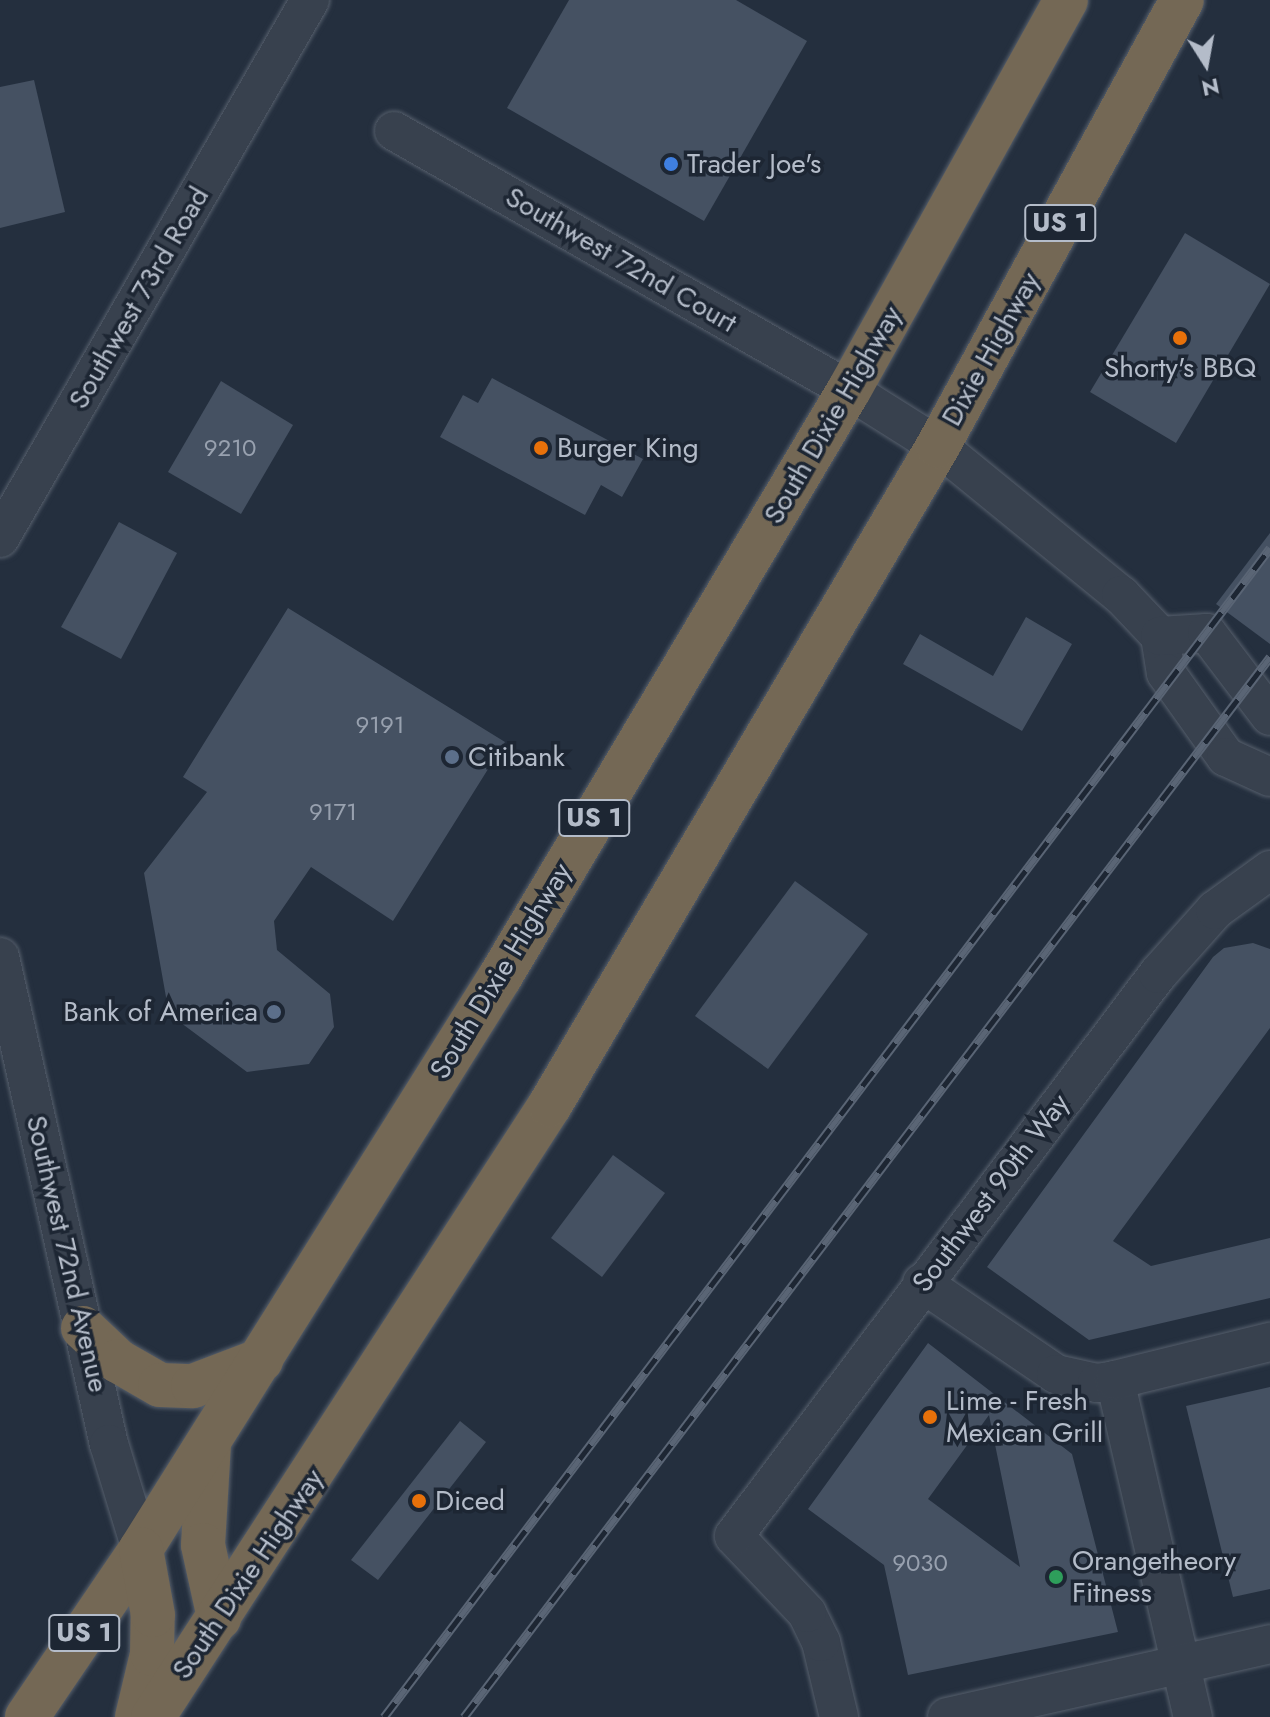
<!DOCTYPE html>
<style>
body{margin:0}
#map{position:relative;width:1270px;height:1717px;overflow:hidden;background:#242f3e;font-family:Jost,sans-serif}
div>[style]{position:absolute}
.building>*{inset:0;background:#455162}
.roads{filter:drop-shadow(0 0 2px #565f6c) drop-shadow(0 0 2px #565f6c)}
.minor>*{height:38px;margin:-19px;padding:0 19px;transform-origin:19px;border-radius:19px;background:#38414e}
.highway>*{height:44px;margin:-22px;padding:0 22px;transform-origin:22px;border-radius:22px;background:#746855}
.rail>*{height:9px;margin-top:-4.5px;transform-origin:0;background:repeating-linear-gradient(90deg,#1d2633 0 18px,#5a6575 0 36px);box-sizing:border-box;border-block:2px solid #5a6575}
.dots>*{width:22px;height:22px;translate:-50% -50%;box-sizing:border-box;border:4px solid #1d2633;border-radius:50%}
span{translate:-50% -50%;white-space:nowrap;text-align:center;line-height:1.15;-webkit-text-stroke:7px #1d2633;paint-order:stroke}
.number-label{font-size:24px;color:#98a1af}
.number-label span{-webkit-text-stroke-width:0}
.shield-label span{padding:2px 6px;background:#1d2633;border:2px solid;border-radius:6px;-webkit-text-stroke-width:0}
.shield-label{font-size:26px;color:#b4bcc9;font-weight:700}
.poi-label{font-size:28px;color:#b4bcc9}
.left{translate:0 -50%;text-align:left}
.right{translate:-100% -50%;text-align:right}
.street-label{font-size:28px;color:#b4bcc9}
.north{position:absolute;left:1166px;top:24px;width:80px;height:80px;-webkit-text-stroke:6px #1d2633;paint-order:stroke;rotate:169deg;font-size:22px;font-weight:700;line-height:32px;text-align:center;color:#b4bcc9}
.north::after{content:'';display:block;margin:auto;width:28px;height:36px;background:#b4bcc9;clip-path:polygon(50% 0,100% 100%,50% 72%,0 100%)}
</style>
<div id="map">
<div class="building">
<div style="clip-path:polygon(569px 0,736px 0,807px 41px,704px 221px,507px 108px)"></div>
<div style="clip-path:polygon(34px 80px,65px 212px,0 228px,0 87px)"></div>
<div style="clip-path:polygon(1185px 233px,1270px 284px,1176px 443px,1090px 392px)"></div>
<div style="clip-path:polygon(492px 378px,643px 459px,622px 497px,601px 485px,585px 515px,440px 437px,463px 395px,478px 403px)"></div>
<div style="clip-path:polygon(221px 381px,293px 425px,241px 514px,168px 472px)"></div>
<div style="clip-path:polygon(119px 522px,177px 553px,121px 659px,61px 627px)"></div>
<div style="clip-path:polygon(1270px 533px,1270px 644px,1216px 604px)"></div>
<div style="clip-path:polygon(288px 608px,505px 742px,393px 921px,311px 867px,274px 921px,277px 950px,330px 994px,334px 1027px,309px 1064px,247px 1072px,169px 1014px,144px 873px,207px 792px,183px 777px)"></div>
<div style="clip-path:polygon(1026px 617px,1072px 644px,1022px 731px,903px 664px,920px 634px,993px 676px)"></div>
<div style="clip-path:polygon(795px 881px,868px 934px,768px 1069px,695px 1016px)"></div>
<div style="clip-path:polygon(1253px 943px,1270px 949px,1270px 1028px,1113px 1241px,1151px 1266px,1270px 1238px,1270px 1298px,1089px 1340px,987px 1267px,1213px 957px,1224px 948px)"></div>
<div style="clip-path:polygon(613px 1155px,665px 1193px,602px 1277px,551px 1238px)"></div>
<div style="clip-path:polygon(evenodd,928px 1343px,1072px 1454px,1118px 1632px,908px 1675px,884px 1565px,808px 1509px,928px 1343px,989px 1415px,1020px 1567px,928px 1499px,989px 1415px)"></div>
<div style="clip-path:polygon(1270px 1387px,1270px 1589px,1233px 1597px,1186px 1406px)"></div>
<div style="clip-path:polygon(460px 1421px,486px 1442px,378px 1580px,351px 1560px)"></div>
</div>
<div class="roads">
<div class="minor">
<div style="left:394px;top:131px;width:524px;rotate:29.65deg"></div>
<div style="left:849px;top:390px;width:105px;rotate:32.2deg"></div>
<div style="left:938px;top:446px;width:236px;rotate:39.2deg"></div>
<div style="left:1121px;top:595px;width:57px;rotate:46.4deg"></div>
<div style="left:1160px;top:636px;width:37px;rotate:81deg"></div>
<div style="left:1166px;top:673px;width:103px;rotate:54.5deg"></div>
<div style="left:1226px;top:757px;width:48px;rotate:24.4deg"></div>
<div style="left:0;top:538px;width:621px;rotate:-60.05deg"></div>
<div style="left:1160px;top:636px;width:47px;rotate:-3.7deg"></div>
<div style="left:1207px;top:633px;width:104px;rotate:52.8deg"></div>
<div style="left:0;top:957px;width:499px;rotate:77.4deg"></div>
<div style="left:109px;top:1444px;width:110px;rotate:73.1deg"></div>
<div style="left:922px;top:1283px;width:162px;rotate:34.2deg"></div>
<div style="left:1056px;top:1374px;width:42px;rotate:12.4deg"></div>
<div style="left:1097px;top:1383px;width:18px;rotate:-9deg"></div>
<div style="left:1115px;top:1380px;width:346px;rotate:77deg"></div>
<div style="left:1115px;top:1380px;width:160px;rotate:-13.8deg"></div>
<div style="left:839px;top:1717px;width:77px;rotate:-103.5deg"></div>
<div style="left:821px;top:1642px;width:32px;rotate:-116deg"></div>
<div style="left:807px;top:1613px;width:106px;rotate:-133.5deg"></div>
<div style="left:734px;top:1536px;width:704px;rotate:-52.97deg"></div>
<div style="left:1158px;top:974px;width:86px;rotate:-48.3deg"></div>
<div style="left:1215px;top:910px;width:68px;rotate:-36deg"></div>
<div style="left:947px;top:1717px;width:331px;rotate:-12.7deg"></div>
</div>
<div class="highway">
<div style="left:83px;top:1328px;width:48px;rotate:43.3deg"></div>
<div style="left:118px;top:1361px;width:48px;rotate:29.7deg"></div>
<div style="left:160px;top:1385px;width:33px;rotate:2deg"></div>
<div style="left:193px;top:1386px;width:73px;rotate:-20.9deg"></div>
<div style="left:209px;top:1444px;width:101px;rotate:93.4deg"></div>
<div style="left:203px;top:1545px;width:75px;rotate:77.6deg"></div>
<div style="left:27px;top:1717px;width:203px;rotate:-55.8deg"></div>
<div style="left:141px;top:1549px;width:675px;rotate:-57.89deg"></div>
<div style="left:500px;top:977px;width:683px;rotate:-59.27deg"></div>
<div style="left:849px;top:390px;width:446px;rotate:-60.9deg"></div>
<div style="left:137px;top:1717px;width:65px;rotate:-76.6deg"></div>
<div style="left:152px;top:1654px;width:39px;rotate:-89deg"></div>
<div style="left:153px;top:1615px;width:67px;rotate:-100.3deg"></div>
<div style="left:153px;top:1717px;width:729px;rotate:-57.03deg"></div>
<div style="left:550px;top:1105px;width:765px;rotate:-59.51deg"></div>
<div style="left:938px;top:446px;width:508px;rotate:-61.32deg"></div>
</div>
</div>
<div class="rail">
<div style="left:384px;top:1717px;width:1467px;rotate:-52.84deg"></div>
<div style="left:464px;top:1717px;width:1332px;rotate:-52.75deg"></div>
</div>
<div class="dots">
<div style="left:671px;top:164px;background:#3f7fe0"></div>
<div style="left:1180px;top:338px;background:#e8710a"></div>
<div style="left:541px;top:448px;background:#e8710a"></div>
<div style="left:452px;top:757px;background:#5c6f8a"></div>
<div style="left:274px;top:1012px;background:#5c6f8a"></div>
<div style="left:930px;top:1417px;background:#e8710a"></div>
<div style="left:419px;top:1501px;background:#e8710a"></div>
<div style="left:1056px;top:1577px;background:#2e9e5b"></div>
</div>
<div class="number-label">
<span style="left:230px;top:448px">9210</span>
<span style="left:380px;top:725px">9191</span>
<span style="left:333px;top:812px">9171</span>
<span style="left:920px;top:1563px">9030</span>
</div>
<div class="shield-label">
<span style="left:1060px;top:223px">US 1</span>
<span style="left:594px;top:818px">US 1</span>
<span style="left:84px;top:1633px">US 1</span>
</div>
<div class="poi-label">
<span class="left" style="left:687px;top:164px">Trader Joe's</span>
<span style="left:1180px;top:368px">Shorty's BBQ</span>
<span class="left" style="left:557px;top:448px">Burger King</span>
<span class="left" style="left:468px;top:757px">Citibank</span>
<span class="right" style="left:258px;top:1012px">Bank of America</span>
<span class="left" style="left:946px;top:1417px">Lime - Fresh<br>Mexican Grill</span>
<span class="left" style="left:435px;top:1501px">Diced</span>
<span class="left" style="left:1072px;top:1577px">Orangetheory<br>Fitness</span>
</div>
<div class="street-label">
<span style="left:621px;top:260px;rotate:30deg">Southwest 72nd Court</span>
<span style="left:139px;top:298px;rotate:-60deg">Southwest 73rd Road</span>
<span style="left:991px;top:349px;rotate:-61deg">Dixie Highway</span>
<span style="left:833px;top:415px;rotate:-60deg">South Dixie Highway</span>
<span style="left:501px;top:971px;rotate:-59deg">South Dixie Highway</span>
<span style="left:991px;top:1193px;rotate:-53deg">Southwest 90th Way</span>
<span style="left:67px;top:1254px;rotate:77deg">Southwest 72nd Avenue</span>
<span style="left:248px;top:1574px;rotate:-56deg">South Dixie Highway</span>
</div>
<div class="north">N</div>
</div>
